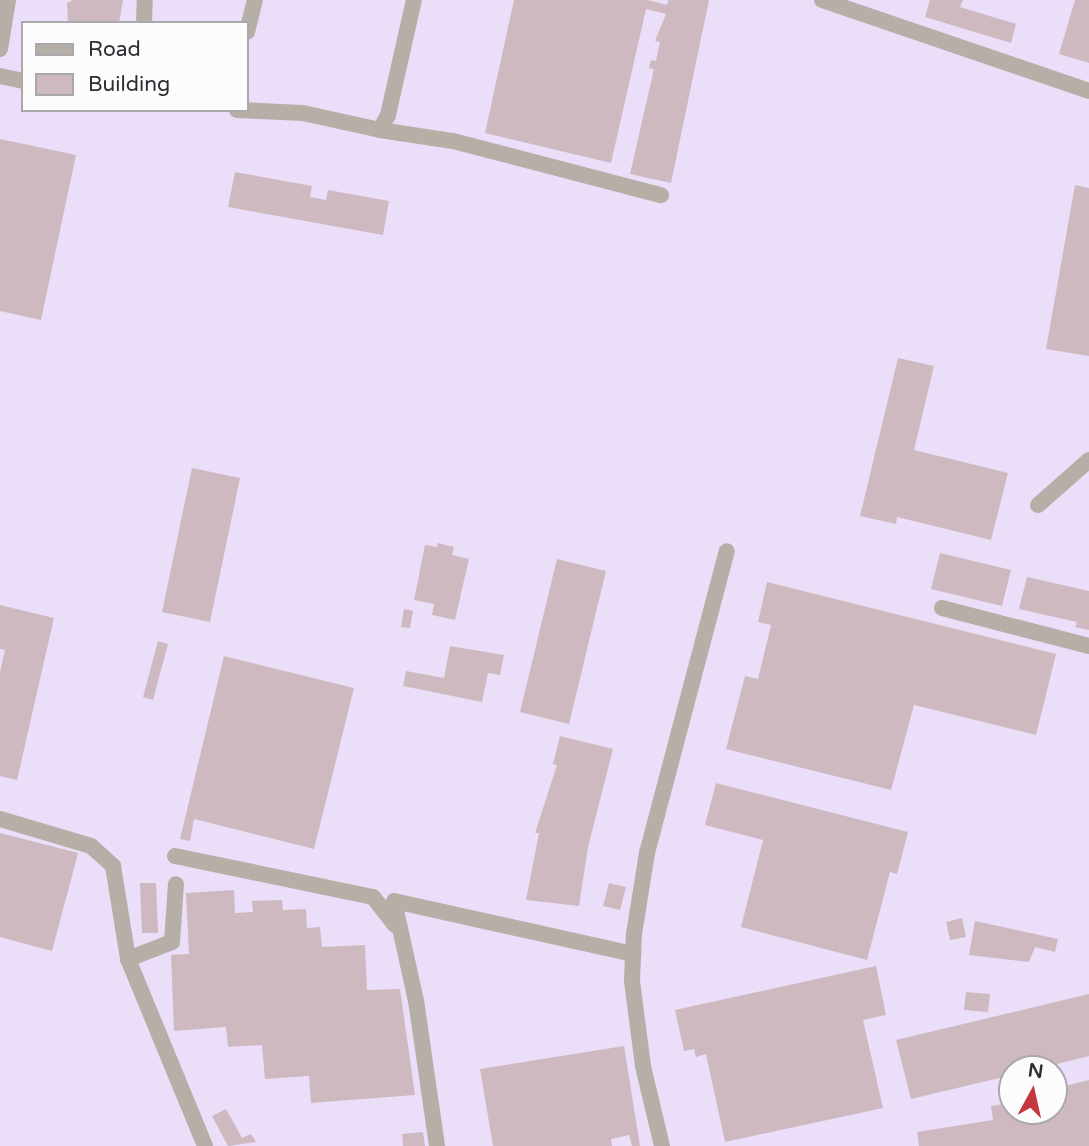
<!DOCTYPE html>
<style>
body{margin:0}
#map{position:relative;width:1089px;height:1146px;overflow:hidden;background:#f4ebfe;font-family:"Varela Round",sans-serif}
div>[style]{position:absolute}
.built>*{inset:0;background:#eadef8}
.building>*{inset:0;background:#cfb9c1}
.minor>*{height:16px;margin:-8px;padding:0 8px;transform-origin:8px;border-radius:8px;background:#b5afa8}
span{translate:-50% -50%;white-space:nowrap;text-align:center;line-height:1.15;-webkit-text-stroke:5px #fcfcfc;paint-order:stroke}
.legend{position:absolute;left:21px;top:21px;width:228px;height:91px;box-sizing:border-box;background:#fcfcfc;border:2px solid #aaa8ac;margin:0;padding:9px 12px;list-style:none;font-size:21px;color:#2f2b33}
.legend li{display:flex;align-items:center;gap:14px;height:35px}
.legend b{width:35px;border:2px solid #aaa8ac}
.north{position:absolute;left:998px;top:1055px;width:70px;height:70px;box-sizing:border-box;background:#fcfcfc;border:2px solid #aaa8ac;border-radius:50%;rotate:8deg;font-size:19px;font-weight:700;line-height:28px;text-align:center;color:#2f2b33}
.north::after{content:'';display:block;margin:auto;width:24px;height:32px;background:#c6363e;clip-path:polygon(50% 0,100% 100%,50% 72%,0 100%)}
</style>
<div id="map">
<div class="built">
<div style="clip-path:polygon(evenodd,0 0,1089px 0,1089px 1146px,0 1146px,0 0,23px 23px,247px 23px,247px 110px,23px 110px,23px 23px,0 0,1012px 1069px,1054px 1069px,1054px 1111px,1012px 1111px,1012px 1069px)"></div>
</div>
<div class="building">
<div style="clip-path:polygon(73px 0,123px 0,119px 23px,68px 23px,67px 3px)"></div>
<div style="clip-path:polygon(514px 0,648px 0,667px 5px,668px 0,709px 0,671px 183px,630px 174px,654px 69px,649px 68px,651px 60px,656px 61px,660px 42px,655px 41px,666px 14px,646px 9px,611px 163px,485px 133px)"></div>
<div style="clip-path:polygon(930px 0,963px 0,960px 7px,1016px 24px,1011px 43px,925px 17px)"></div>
<div style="clip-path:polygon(1075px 0,1089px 0,1089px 63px,1059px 54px)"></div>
<div style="clip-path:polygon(0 139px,76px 155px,41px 320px,0 311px)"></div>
<div style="clip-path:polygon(235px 172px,312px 186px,310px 197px,326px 200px,328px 190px,389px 201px,383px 235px,228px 207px)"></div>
<div style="clip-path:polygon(1075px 185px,1089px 188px,1089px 356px,1046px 349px)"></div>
<div style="clip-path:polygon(898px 358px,934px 366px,914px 450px,1008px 473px,991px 540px,897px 517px,896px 524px,860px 516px)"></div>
<div style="clip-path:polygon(192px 468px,240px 478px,210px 622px,162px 612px)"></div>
<div style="clip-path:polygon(438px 543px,454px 547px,452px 555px,469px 559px,455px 620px,432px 615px,434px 604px,414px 600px,425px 545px,437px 547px)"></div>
<div style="clip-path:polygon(940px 553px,1011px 570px,1002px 606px,931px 589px)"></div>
<div style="clip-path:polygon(557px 559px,606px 571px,569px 724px,520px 712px)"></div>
<div style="clip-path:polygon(1027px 577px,1089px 591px,1089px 630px,1075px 627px,1077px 622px,1019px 609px)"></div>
<div style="clip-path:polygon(767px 582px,1056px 654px,1036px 735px,914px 705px,891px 790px,726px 749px,745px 676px,758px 679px,771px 625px,758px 622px)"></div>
<div style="clip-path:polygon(0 605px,54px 618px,17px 780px,0 776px,0 672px,5px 650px,0 649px)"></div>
<div style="clip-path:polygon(404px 609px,413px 611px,410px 628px,401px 627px)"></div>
<div style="clip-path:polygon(158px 641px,168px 644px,153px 700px,143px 697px)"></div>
<div style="clip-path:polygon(450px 646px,504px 655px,500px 675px,488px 673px,482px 702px,403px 686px,406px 671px,444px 678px)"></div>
<div style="clip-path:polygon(224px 656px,354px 688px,314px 849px,194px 819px,190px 841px,180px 839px)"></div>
<div style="clip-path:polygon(560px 736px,613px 749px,588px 847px,579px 906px,526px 900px,539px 833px,535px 833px,557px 765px,553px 764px)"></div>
<div style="clip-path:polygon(716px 783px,908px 832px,897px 874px,890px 872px,867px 960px,741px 927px,763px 840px,705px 825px)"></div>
<div style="clip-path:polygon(0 833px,78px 853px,52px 951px,0 937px)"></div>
<div style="clip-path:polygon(140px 883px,156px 883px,158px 933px,142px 933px)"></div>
<div style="clip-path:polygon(609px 883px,626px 887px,620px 910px,603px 906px)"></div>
<div style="clip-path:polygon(234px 890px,235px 913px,253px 912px,252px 901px,282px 900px,283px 910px,306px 909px,307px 928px,320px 927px,322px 947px,365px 945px,367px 990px,400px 989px,415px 1095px,311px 1103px,309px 1076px,265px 1079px,262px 1045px,228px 1047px,226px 1027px,174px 1031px,171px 955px,189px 954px,186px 893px)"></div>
<div style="clip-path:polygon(962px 918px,966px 937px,950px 940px,946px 922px)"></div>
<div style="clip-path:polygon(975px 921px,1058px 939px,1055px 952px,1035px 947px,1029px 962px,969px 955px)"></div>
<div style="clip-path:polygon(876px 966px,886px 1015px,863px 1020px,883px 1108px,725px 1142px,706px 1054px,696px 1057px,694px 1049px,684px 1051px,675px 1010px)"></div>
<div style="clip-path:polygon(966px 992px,990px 994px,988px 1012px,964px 1010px)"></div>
<div style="clip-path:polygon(1089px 994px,1089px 1056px,1036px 1069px,1012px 1069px,1012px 1075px,911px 1099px,896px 1040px)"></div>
<div style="clip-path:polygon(624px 1046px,640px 1146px,632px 1146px,629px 1135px,611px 1139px,612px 1146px,493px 1146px,480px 1069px)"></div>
<div style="clip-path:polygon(1089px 1080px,1089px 1146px,919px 1146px,917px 1132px,993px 1120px,991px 1106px,1011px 1103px,1012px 1111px,1027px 1115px,1054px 1111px,1054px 1089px)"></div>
<div style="clip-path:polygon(226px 1109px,242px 1138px,251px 1134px,256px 1142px,228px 1146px,212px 1116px)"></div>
<div style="clip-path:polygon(423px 1132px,425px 1146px,403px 1146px,402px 1134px)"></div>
</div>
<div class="minor">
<div style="left:822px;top:0;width:282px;rotate:18.8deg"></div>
<div style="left:144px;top:23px;width:23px;rotate:-88deg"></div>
<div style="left:247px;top:32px;width:33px;rotate:-76deg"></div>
<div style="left:0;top:49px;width:50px;rotate:-80.7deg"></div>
<div style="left:0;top:76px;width:24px;rotate:12deg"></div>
<div style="left:237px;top:110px;width:66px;rotate:2.6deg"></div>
<div style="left:303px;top:113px;width:79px;rotate:12.4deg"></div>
<div style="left:380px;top:130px;width:17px;rotate:-62deg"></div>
<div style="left:388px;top:115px;width:118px;rotate:-77.3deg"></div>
<div style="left:380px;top:130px;width:74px;rotate:8.6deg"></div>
<div style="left:453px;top:141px;width:215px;rotate:14.6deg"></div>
<div style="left:1038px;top:505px;width:68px;rotate:-41.4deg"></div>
<div style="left:942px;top:608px;width:152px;rotate:14.5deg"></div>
<div style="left:0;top:819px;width:95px;rotate:16.5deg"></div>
<div style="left:91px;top:846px;width:30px;rotate:42deg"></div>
<div style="left:113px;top:866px;width:94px;rotate:80.8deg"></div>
<div style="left:128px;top:959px;width:202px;rotate:67.6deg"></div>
<div style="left:175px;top:856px;width:202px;rotate:11.7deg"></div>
<div style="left:373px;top:897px;width:36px;rotate:52deg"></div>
<div style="left:128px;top:959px;width:47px;rotate:-21.1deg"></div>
<div style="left:172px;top:942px;width:58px;rotate:-86.1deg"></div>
<div style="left:437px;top:1146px;width:147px;rotate:-98.2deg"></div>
<div style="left:416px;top:1001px;width:102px;rotate:-102.4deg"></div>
<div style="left:394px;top:901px;width:245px;rotate:12.5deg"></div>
<div style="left:662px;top:1146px;width:82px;rotate:-103.4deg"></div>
<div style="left:643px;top:1066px;width:86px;rotate:-97.4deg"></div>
<div style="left:632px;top:981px;width:47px;rotate:-87.6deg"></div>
<div style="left:634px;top:934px;width:82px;rotate:-80.9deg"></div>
<div style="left:647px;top:853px;width:312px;rotate:-75.2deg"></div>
</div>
<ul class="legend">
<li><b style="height:9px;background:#b5afa8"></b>Road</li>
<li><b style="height:19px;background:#cfb9c1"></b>Building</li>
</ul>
<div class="north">N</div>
</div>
